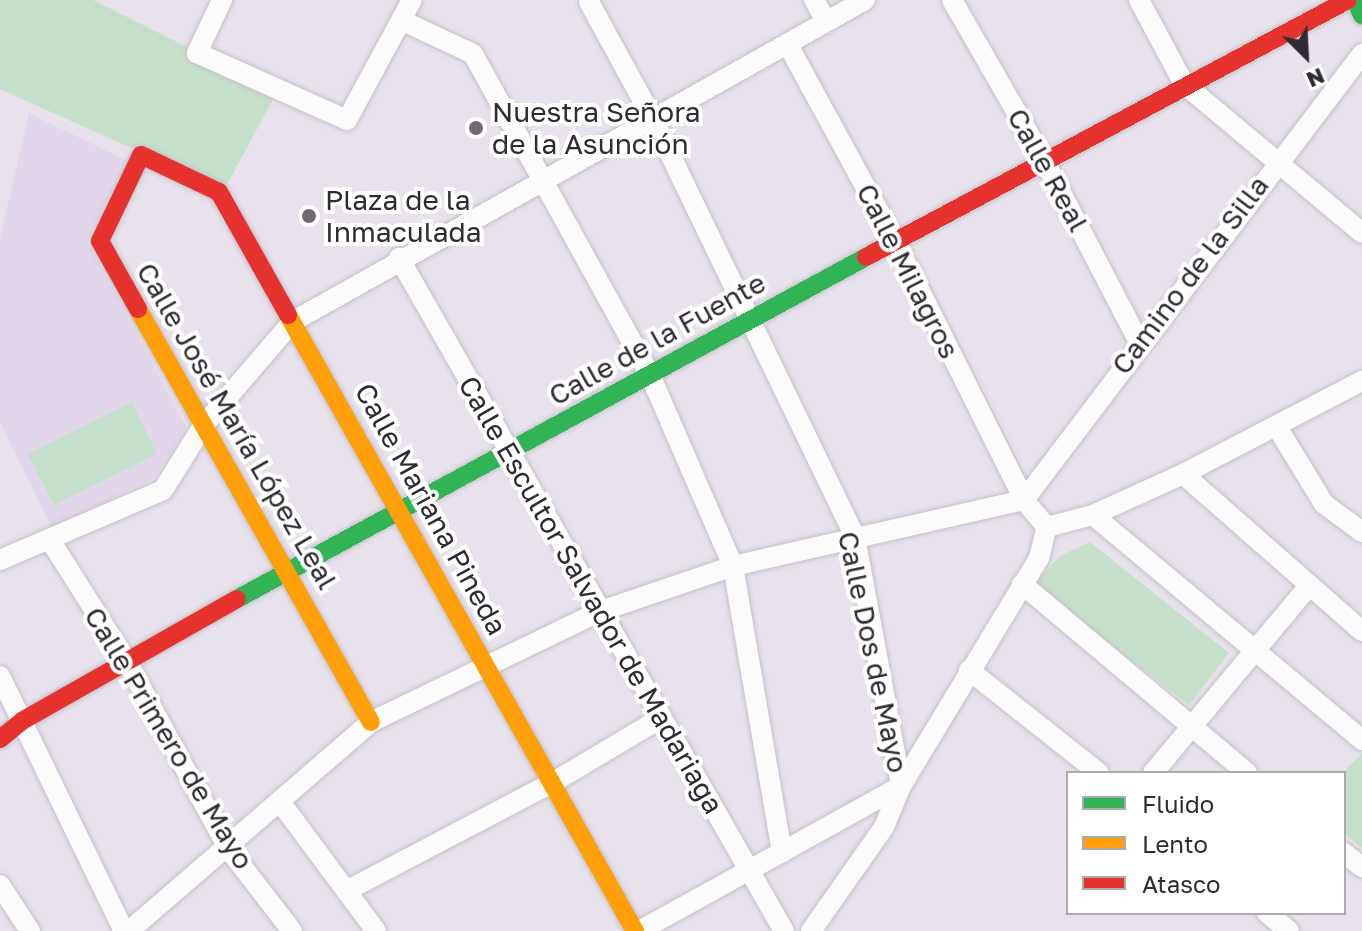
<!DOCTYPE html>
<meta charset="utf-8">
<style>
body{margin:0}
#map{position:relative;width:1362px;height:931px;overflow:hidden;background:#e8e2ed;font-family:"Golos Text",sans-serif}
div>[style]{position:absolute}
.built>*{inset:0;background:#e2d7ea}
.green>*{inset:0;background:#c4e0ca}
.roads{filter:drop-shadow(0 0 2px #c5c0c9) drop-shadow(0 0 2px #c5c0c9)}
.street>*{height:20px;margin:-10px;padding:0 10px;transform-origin:10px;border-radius:10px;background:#fcfbfc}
.fast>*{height:18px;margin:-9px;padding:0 9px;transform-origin:9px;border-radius:9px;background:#30b455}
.slow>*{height:18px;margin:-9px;padding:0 9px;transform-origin:9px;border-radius:9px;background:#ff9f0a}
.jam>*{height:18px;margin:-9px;padding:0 9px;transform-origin:9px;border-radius:9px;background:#e5322d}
.dots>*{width:22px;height:22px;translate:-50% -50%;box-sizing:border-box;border:4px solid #fff;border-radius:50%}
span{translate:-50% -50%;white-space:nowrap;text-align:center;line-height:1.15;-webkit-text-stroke:8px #fff;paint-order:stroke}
.poi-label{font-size:28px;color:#2f2b32}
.left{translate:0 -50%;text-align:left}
.street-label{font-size:28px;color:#2f2b32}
.legend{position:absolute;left:1066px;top:771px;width:280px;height:144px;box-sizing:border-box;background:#fff;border:2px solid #acaaad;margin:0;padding:10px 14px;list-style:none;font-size:24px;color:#2f2b32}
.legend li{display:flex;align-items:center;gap:16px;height:40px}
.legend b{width:40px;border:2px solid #acaaad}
.north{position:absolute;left:1266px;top:16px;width:80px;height:80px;-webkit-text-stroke:6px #fff;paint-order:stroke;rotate:156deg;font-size:22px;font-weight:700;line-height:32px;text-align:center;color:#2f2b32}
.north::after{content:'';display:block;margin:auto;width:28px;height:36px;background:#2f2b32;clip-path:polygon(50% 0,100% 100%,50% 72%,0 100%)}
</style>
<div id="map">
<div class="built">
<div style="clip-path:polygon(29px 113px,127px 161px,87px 242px,187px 428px,154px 478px,52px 528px,0 422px,0 238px)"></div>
</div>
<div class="green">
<div style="clip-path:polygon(0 0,93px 0,277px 92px,224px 190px,0 89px)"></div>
<div style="clip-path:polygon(132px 402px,157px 454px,54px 505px,28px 454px)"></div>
<div style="clip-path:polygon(1090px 542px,1229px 653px,1189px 705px,1034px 585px,1060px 556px)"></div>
<div style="clip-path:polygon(1362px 753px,1362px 848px,1344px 833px,1343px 773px)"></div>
</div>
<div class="roads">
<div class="street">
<div style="left:222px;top:0;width:59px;rotate:115.3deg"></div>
<div style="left:197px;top:53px;width:164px;rotate:24.1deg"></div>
<div style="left:347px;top:120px;width:136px;rotate:-61.6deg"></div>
<div style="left:814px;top:0;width:24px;rotate:60deg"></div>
<div style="left:952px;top:0;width:185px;rotate:60.1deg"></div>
<div style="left:1044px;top:160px;width:205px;rotate:62.4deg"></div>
<div style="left:1139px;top:0;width:95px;rotate:61.8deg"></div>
<div style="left:1184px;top:84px;width:232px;rotate:39.9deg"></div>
<div style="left:589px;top:2px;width:133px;rotate:61.3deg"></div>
<div style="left:653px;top:119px;width:464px;rotate:64.2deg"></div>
<div style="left:855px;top:537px;width:253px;rotate:79.5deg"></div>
<div style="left:901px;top:786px;width:299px;rotate:151deg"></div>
<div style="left:403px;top:21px;width:77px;rotate:25.2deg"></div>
<div style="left:473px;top:54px;width:367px;rotate:61.1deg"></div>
<div style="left:650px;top:375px;width:208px;rotate:66.5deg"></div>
<div style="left:733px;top:566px;width:291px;rotate:80.3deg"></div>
<div style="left:788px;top:45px;width:223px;rotate:61.4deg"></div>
<div style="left:895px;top:241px;width:289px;rotate:63.5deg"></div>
<div style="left:1024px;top:500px;width:560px;rotate:-52.84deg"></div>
<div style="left:399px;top:258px;width:775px;rotate:60.23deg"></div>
<div style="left:1277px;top:427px;width:90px;rotate:58.6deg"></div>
<div style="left:1324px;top:504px;width:47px;rotate:36.4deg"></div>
<div style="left:1183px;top:474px;width:238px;rotate:41.3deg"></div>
<div style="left:1093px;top:515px;width:351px;rotate:39.9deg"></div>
<div style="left:50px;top:540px;width:142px;rotate:57.7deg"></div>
<div style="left:126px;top:660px;width:214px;rotate:61.5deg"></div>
<div style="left:228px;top:848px;width:105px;rotate:52.4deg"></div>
<div style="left:0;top:560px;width:177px;rotate:-23.2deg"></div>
<div style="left:163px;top:490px;width:75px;rotate:-58deg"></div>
<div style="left:203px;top:426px;width:137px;rotate:-49.4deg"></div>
<div style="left:292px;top:322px;width:657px;rotate:-29.33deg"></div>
<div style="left:1022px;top:584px;width:294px;rotate:40deg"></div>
<div style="left:969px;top:670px;width:166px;rotate:38.4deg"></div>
<div style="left:0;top:676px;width:284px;rotate:64.1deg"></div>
<div style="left:1153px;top:773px;width:244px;rotate:-50.2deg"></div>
<div style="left:281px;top:803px;width:159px;rotate:53.4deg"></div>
<div style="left:1344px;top:853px;width:23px;rotate:38deg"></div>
<div style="left:0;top:885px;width:55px;rotate:56.9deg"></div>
<div style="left:346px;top:891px;width:233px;rotate:-27.7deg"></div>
<div style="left:552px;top:783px;width:127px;rotate:-30.8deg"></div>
<div style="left:1267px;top:913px;width:28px;rotate:39deg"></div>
<div style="left:129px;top:931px;width:320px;rotate:-40.8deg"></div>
<div style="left:371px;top:722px;width:255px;rotate:-25.8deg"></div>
<div style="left:601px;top:611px;width:139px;rotate:-18.8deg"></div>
<div style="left:733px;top:566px;width:298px;rotate:-12.8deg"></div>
<div style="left:1024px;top:500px;width:35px;rotate:50deg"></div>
<div style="left:1047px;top:527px;width:48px;rotate:-14.6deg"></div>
<div style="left:1093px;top:515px;width:99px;rotate:-24.5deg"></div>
<div style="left:1183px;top:474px;width:202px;rotate:-27.5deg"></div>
<div style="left:811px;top:931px;width:127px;rotate:-54.9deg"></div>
<div style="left:884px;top:827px;width:44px;rotate:-67.5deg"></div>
<div style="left:901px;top:786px;width:267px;rotate:-58.8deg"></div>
<div style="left:1039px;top:558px;width:32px;rotate:-76deg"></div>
</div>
<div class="fast">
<div style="left:1355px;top:0;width:17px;rotate:65deg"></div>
<div style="left:237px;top:599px;width:716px;rotate:-28.53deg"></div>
</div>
<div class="slow">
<div style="left:138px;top:309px;width:474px;rotate:60.6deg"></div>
<div style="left:288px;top:315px;width:707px;rotate:60.61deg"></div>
</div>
<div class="jam">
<div style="left:866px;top:257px;width:546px;rotate:-28.07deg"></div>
<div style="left:138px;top:309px;width:78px;rotate:-119.2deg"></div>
<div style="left:100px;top:241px;width:95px;rotate:-64.5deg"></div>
<div style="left:141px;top:155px;width:86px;rotate:25.4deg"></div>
<div style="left:219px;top:192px;width:141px;rotate:60.7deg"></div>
<div style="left:0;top:739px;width:28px;rotate:-39deg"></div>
<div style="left:22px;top:721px;width:247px;rotate:-29.6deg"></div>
</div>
</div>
<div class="dots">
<div style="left:476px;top:128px;background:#706b73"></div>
<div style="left:309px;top:216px;background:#706b73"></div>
</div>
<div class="poi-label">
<span class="left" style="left:492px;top:128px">Nuestra Señora<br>de la Asunción</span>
<span class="left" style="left:325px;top:216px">Plaza de la<br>Inmaculada</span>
</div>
<div class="street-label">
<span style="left:1048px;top:170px;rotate:61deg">Calle Real</span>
<span style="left:908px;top:271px;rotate:63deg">Calle Milagros</span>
<span style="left:1190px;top:275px;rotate:-53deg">Camino de la Silla</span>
<span style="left:657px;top:339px;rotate:-29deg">Calle de la Fuente</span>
<span style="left:237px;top:426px;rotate:60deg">Calle José María López Leal</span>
<span style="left:431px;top:509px;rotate:61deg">Calle Mariana Pineda</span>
<span style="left:591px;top:595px;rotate:60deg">Calle Escultor Salvador de Madariaga</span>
<span style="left:873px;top:652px;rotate:78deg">Calle Dos de Mayo</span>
<span style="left:169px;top:738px;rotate:59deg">Calle Primero de Mayo</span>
</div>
<ul class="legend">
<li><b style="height:10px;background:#30b455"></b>Fluido</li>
<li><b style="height:10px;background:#ff9f0a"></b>Lento</li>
<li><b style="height:10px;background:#e5322d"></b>Atasco</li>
</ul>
<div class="north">N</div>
</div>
